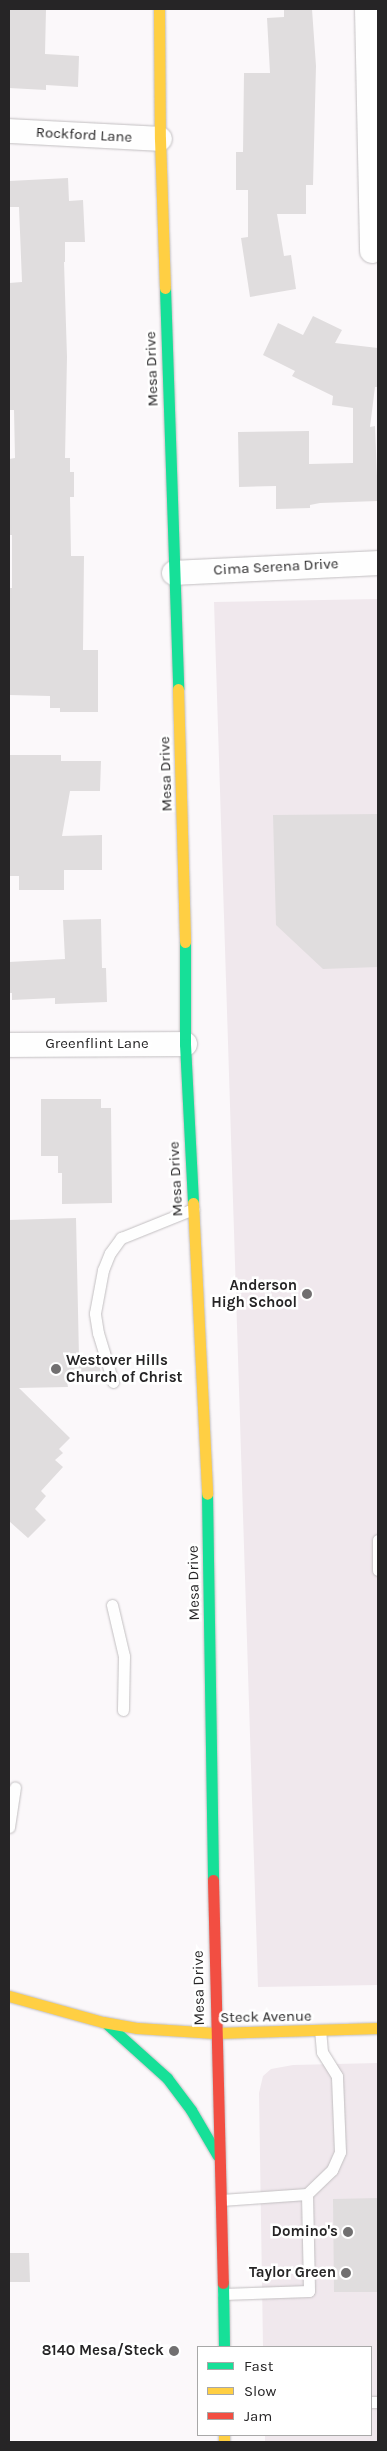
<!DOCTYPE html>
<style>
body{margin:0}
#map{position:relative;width:387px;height:2451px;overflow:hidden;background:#fbf8fa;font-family:Karla,sans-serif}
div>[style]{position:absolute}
.built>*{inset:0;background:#f0e8ed}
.building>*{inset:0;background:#e0ddde}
.roads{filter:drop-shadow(0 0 1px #c2bfc1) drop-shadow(0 0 1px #c2bfc1)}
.lane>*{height:11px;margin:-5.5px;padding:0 5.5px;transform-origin:5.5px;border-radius:5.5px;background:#fefefe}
.street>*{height:24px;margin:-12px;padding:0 12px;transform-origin:12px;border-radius:12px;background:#fefefe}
.fast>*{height:11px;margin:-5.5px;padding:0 5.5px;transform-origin:5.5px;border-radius:5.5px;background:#16e098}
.slow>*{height:11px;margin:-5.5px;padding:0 5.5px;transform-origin:5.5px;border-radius:5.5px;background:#ffcf43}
.jam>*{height:11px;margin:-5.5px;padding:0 5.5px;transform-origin:5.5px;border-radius:5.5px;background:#f24e42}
.dots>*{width:14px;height:14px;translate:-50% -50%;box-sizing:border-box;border:2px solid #fff;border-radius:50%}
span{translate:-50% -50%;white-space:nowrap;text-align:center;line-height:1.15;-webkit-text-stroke:5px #fff;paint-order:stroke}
.street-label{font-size:15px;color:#262526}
.poi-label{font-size:15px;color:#262526;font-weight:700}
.right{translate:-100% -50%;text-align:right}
.left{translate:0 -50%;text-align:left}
.frame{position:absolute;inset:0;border:10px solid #262526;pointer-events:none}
.legend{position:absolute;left:197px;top:2346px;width:175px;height:90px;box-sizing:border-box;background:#fff;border:1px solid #a8a8a8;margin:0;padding:6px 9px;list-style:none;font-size:15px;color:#262526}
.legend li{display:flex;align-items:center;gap:10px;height:25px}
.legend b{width:25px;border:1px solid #a8a8a8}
</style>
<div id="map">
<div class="built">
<div style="clip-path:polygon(378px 599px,378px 1985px,258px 1987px,214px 602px)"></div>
<div style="clip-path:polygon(378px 2063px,378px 2442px,265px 2442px,265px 2435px,371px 2435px,371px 2347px,263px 2347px,259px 2093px,263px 2076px,271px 2069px,293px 2065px)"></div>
</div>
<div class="building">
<div style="clip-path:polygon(9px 9px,46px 9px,45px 54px,79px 56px,78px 87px,46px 85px,46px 90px,9px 88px)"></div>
<div style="clip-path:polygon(284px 9px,312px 9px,316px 66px,313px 185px,306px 185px,306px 214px,277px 214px,284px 256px,291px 255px,296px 289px,250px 297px,241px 238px,248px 237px,248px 190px,236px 190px,236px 152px,243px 152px,244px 73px,270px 73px,267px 18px,284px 17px)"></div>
<div style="clip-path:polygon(68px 178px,69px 201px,83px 200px,85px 242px,65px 242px,65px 262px,64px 262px,67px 357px,65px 458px,70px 458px,70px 472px,74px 472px,74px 497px,70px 497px,71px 556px,84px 556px,83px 650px,98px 650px,98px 712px,60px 712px,60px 708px,50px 708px,50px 696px,9px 695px,9px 588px,12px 588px,12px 535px,9px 535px,9px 459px,15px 458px,14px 410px,9px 410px,9px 283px,22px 282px,19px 207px,9px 207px,9px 181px)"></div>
<div style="clip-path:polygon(313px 316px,342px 330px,335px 343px,378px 348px,378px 387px,375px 387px,370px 427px,375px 426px,378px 501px,320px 503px,310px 505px,310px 508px,276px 509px,276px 486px,239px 487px,238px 432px,309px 431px,309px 464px,353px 463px,353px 408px,332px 405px,333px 396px,292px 376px,295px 371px,263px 355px,278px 323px,303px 335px)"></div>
<div style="clip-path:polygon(9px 755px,61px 755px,61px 761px,101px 761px,100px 791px,70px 791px,62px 836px,102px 835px,102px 870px,64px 870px,64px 890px,19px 890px,19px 876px,9px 876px)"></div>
<div style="clip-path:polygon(378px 814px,378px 967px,323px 969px,276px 925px,273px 815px)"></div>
<div style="clip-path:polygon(101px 919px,102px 968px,106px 968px,107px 1002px,55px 1004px,55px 998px,12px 1000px,12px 993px,9px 993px,9px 962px,65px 959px,63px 920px)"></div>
<div style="clip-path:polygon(41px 1099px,101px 1099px,101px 1108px,111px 1108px,112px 1203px,62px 1204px,62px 1173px,58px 1173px,58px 1156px,41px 1156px)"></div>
<div style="clip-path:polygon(76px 1218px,79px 1357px,97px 1357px,103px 1380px,67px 1381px,68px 1387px,19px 1388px,70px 1438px,59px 1449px,63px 1453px,55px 1460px,63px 1467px,41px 1491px,46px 1496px,35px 1509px,46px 1520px,28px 1538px,9px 1521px,9px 1220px)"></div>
<div style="clip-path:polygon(378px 2198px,378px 2292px,334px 2292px,333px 2199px)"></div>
<div style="clip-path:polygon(9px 2253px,29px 2253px,30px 2282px,9px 2282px)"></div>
</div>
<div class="roads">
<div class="lane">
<div style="left:113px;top:1382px;width:51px;rotate:-107deg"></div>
<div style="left:98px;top:1333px;width:20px;rotate:-99deg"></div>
<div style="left:95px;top:1313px;width:44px;rotate:-79.5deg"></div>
<div style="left:103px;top:1270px;width:18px;rotate:-68deg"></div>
<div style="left:110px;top:1253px;width:19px;rotate:-54deg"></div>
<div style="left:121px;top:1238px;width:78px;rotate:-21.9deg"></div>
<div style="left:378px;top:1540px;width:30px;rotate:90deg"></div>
<div style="left:112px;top:1605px;width:52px;rotate:76.8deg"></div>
<div style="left:124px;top:1656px;width:54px;rotate:91.1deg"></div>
<div style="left:9px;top:1827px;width:40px;rotate:-81.5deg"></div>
<div style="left:307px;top:2194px;width:35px;rotate:-44deg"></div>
<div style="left:332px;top:2170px;width:20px;rotate:-66deg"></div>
<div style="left:340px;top:2152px;width:76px;rotate:-92.3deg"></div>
<div style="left:337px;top:2076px;width:28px;rotate:-122deg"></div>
<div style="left:322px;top:2052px;width:21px;rotate:-95deg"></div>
<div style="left:221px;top:2200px;width:86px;rotate:-4deg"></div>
<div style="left:307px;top:2194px;width:97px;rotate:88.8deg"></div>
<div style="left:309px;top:2291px;width:86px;rotate:178deg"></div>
<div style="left:371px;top:2402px;width:7px"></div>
</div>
<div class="street">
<div style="left:367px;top:9px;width:242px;rotate:88.8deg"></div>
<div style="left:9px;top:131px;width:151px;rotate:3deg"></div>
<div style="left:174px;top:573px;width:204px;rotate:-2.8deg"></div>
<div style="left:9px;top:1045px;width:176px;rotate:-0.3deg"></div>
</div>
<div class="fast">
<div style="left:165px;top:288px;width:401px;rotate:88.1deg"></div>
<div style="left:185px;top:942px;width:102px;rotate:90deg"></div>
<div style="left:185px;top:1044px;width:159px;rotate:87.1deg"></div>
<div style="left:207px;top:1494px;width:386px;rotate:89.1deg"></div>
<div style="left:107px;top:2024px;width:81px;rotate:42deg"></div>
<div style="left:167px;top:2078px;width:40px;rotate:53deg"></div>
<div style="left:191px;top:2110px;width:53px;rotate:59.6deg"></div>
<div style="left:223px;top:2283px;width:64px;rotate:89.1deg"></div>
</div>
<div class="slow">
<div style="left:159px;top:9px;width:130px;rotate:89.6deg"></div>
<div style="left:160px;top:139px;width:149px;rotate:88.1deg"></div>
<div style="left:178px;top:689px;width:253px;rotate:88.4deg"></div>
<div style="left:193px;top:1203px;width:291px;rotate:87.2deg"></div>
<div style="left:9px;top:1996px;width:98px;rotate:15.5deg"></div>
<div style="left:103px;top:2022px;width:35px;rotate:10deg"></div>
<div style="left:137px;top:2028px;width:78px;rotate:3.7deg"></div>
<div style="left:215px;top:2033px;width:163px;rotate:-1.8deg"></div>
<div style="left:224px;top:2435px;width:7px;rotate:90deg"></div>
</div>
<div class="jam">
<div style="left:213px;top:1880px;width:403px;rotate:88.6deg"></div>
</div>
</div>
<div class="dots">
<div style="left:307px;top:1294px;background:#716f70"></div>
<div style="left:56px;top:1369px;background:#716f70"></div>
<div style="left:348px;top:2232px;background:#716f70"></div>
<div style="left:346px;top:2273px;background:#716f70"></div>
<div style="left:174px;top:2351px;background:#716f70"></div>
</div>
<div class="street-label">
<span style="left:84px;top:135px;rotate:3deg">Rockford Lane</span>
<span style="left:152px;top:369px;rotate:-92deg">Mesa Drive</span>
<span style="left:276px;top:567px;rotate:-3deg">Cima Serena Drive</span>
<span style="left:166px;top:774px;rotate:-92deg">Mesa Drive</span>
<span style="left:97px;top:1044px">Greenflint Lane</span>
<span style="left:176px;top:1179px;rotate:-93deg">Mesa Drive</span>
<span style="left:194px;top:1583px;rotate:-91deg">Mesa Drive</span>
<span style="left:199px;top:1988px;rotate:-91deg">Mesa Drive</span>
<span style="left:266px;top:2017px;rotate:-1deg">Steck Avenue</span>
</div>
<div class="poi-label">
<span class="right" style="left:297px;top:1294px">Anderson<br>High School</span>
<span class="left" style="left:66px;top:1369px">Westover Hills<br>Church of Christ</span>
<span class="right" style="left:338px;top:2232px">Domino's</span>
<span class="right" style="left:336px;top:2273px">Taylor Green</span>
<span class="right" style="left:164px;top:2351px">8140 Mesa/Steck</span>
</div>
<div class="frame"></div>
<ul class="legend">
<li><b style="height:6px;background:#16e098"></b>Fast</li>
<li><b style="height:6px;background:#ffcf43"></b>Slow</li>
<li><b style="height:6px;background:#f24e42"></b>Jam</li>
</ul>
</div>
